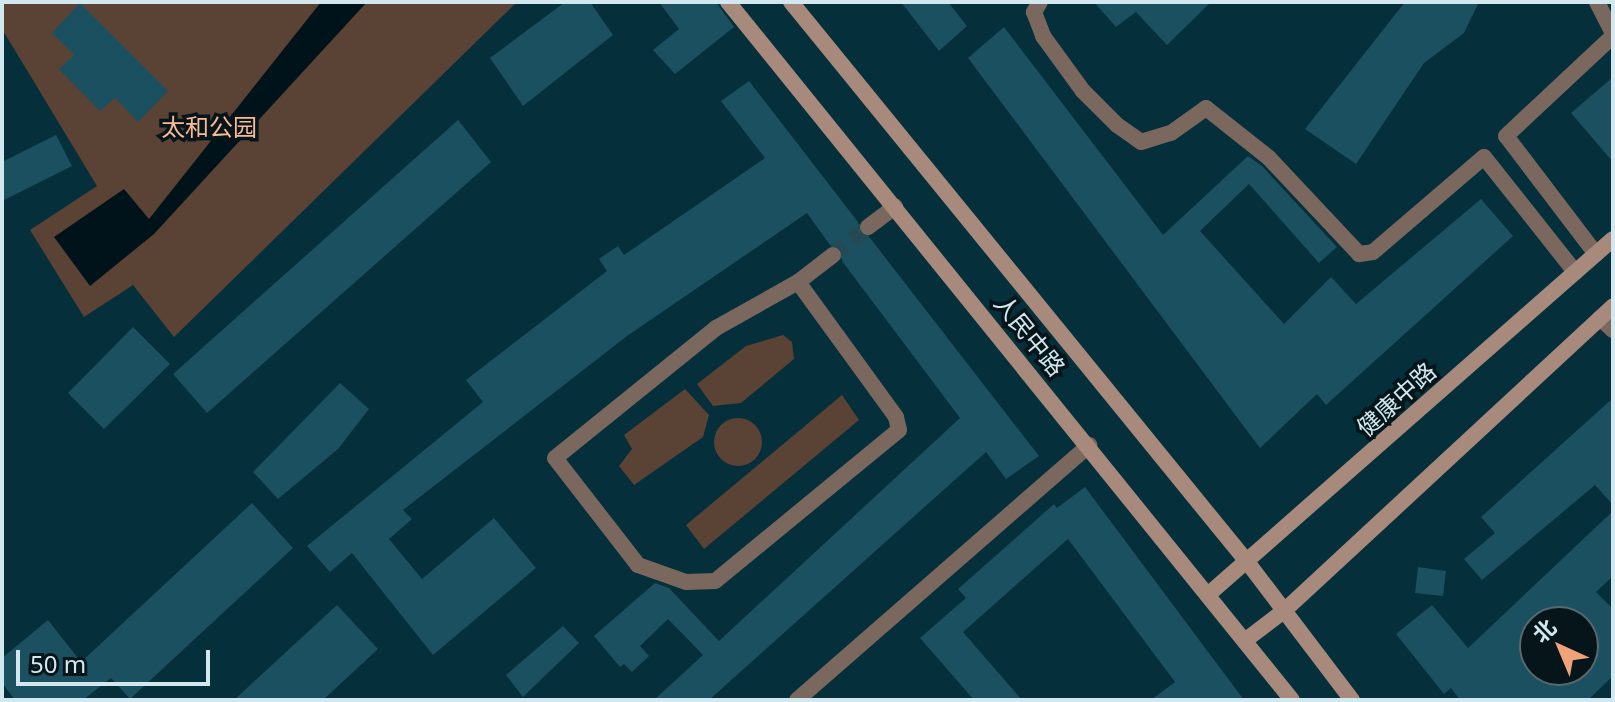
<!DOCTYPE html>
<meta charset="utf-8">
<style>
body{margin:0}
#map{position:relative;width:1615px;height:702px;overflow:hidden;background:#052f3a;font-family:"Noto Sans","Noto Sans SC",sans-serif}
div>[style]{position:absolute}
.green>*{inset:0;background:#5a4235}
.round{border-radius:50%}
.water>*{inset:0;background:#00131a}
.building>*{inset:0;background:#1a505f}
.street-tunnel>*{height:16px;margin-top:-8px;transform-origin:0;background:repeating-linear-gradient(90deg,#244b55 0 16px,transparent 0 24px)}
.street>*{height:16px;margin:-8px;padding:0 8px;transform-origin:8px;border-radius:8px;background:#7a675e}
.secondary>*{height:16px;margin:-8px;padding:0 8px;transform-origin:8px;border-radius:8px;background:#a78a7b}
span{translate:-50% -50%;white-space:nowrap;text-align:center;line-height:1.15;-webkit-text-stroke:7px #05151a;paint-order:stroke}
.park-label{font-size:24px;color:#fbb895}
.street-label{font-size:24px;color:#d2e7ee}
.frame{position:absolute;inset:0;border:4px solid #d2e7ee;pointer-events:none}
.north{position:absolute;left:1519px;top:606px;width:80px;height:80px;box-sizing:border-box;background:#05151a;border:2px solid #57696f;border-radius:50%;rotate:316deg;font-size:22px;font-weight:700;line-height:32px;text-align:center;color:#d2e7ee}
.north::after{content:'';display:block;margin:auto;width:28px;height:36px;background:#f0a279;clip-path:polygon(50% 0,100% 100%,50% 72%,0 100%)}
.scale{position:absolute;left:16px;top:650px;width:194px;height:36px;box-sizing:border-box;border:4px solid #d2e7ee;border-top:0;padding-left:10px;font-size:24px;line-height:28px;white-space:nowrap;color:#d2e7ee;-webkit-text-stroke:6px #05151a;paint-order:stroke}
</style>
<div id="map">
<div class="green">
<div style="clip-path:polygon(2px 2px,517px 2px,174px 337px,133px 285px,84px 317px,30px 230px,97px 186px,2px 29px)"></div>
<div style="clip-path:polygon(783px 335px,792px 342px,794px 359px,741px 403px,713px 406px,697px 384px,746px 346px)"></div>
<div style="clip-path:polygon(685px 389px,709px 415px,703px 437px,634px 485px,619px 466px,632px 449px,624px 435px)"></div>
<div style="clip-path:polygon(842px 395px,859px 420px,704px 549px,686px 525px)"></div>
<div class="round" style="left:714px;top:418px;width:48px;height:48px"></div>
</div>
<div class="water">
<div style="clip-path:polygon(321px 2px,367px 2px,154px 234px,90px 286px,54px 237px,124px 189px,149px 219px)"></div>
</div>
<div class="building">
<div style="clip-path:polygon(565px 2px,590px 2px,613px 35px,523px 106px,490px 58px)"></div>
<div style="clip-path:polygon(659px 2px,716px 2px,734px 27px,675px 74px,653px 50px,679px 29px)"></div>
<div style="clip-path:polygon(901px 2px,948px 2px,967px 26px,939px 51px)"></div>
<div style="clip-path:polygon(1094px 2px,1211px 2px,1167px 45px,1136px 12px,1116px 27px)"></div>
<div style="clip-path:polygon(1405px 2px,1479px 2px,1464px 33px,1424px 63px,1356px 164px,1305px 129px)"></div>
<div style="clip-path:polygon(80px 3px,168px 91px,138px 122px,115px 98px,100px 111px,59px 69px,74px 55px,52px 33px)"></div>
<div style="clip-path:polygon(1004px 27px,1163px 235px,1248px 156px,1262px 166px,1337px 247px,1319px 263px,1249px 184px,1200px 231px,1284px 324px,1331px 277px,1356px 304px,1481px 199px,1513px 236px,1326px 405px,1317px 394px,1260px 448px,968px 58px)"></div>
<div style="clip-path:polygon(1613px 77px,1613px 162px,1571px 113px)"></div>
<div style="clip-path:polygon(749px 81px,858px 222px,860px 234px,870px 238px,1039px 456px,1006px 479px,986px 452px,709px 700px,654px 700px,703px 655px,668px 619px,640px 646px,649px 656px,632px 672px,624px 664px,620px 667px,594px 636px,655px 583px,669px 588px,719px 641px,960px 418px,842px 261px,842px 249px,830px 245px,807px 213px,627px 336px,403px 510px,412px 519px,389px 539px,422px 579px,494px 518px,536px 568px,433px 655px,352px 553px,330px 572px,307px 546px,483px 402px,466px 380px,607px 271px,599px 259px,618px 246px,624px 255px,765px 158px,721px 101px)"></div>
<div style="clip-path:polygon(458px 120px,491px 162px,207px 413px,173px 374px)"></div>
<div style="clip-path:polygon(56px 135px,72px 166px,2px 201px,2px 162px)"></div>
<div style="clip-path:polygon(133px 327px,170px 364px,104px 429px,68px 393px)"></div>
<div style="clip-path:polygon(340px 383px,369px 409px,338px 449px,278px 499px,253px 472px)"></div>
<div style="clip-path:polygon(1613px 398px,1613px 505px,1595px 485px,1482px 580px,1464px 559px,1495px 533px,1481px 517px)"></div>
<div style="clip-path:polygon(1085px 487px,1244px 700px,1151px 700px,1175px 682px,1068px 539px,963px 632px,1022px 700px,974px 700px,920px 638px,966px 598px,958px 589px,1054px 504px,1057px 508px)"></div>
<div style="clip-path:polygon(252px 503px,293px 548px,130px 699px,111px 678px,83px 700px,15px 700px,2px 683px,2px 658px,48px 620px,81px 662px)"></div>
<div style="clip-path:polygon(evenodd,1613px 511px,1613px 576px,1596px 592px,1613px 609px,1613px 676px,1588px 700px,1460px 700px,1451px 688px,1444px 694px,1396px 634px,1432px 605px,1468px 648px,1613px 511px,1535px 622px,1583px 622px,1583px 670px,1535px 670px,1535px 622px)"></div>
<div style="clip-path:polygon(1418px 567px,1446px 571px,1443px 596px,1415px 593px)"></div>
<div style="clip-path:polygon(337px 605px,378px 649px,323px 700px,234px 700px)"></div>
<div style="clip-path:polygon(563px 626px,579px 643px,523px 697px,506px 675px)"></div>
</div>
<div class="street-tunnel">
<div style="left:833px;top:255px;width:45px;rotate:-38.7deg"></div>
</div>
<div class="street">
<div style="left:1040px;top:2px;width:12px;rotate:121deg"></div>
<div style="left:1034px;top:12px;width:26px;rotate:69deg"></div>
<div style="left:1043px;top:36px;width:68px;rotate:54deg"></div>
<div style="left:1083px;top:91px;width:48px;rotate:45deg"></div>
<div style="left:1117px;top:125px;width:29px;rotate:35deg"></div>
<div style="left:1141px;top:142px;width:31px;rotate:-17deg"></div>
<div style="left:1171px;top:133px;width:43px;rotate:-35.5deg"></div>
<div style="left:1206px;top:108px;width:80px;rotate:38.4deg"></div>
<div style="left:1269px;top:158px;width:132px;rotate:46.8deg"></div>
<div style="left:1359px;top:254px;width:14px;rotate:-8deg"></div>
<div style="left:1373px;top:252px;width:146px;rotate:-40.6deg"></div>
<div style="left:1484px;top:157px;width:147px;rotate:51.6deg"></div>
<div style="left:1597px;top:2px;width:35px;rotate:63deg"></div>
<div style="left:868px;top:227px;width:34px;rotate:-37deg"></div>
<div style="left:1596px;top:254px;width:148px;rotate:-127.3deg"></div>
<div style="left:1506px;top:136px;width:146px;rotate:-43.1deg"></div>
<div style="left:798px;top:282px;width:167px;rotate:54deg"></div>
<div style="left:896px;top:417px;width:13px;rotate:77deg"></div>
<div style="left:899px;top:430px;width:238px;rotate:140.6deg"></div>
<div style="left:715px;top:581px;width:29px;rotate:178deg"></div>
<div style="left:686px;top:582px;width:51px;rotate:-160.5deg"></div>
<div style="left:638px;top:565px;width:135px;rotate:-127.8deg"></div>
<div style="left:555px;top:458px;width:207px;rotate:-38.9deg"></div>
<div style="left:716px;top:328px;width:94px;rotate:-29.3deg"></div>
<div style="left:798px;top:282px;width:44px;rotate:-37.6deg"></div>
<div style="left:1600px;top:318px;width:18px;rotate:43deg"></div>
<div style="left:797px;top:700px;width:388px;rotate:-41.1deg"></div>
</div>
<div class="secondary">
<div style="left:728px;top:2px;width:897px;rotate:51.06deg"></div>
<div style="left:791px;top:2px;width:724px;rotate:50.83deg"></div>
<div style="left:1248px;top:563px;width:172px;rotate:52.8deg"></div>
<div style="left:1210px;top:593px;width:536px;rotate:-41.3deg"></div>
<div style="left:1247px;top:639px;width:48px;rotate:-37.3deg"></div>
<div style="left:1285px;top:610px;width:447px;rotate:-42.8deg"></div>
</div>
<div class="park-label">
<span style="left:209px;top:127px">太和公园</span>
</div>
<div class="street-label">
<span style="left:1030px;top:335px;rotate:51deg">人民中路</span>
<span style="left:1396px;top:399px;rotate:-42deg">健康中路</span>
</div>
<div class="frame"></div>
<div class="north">北</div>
<div class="scale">50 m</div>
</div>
